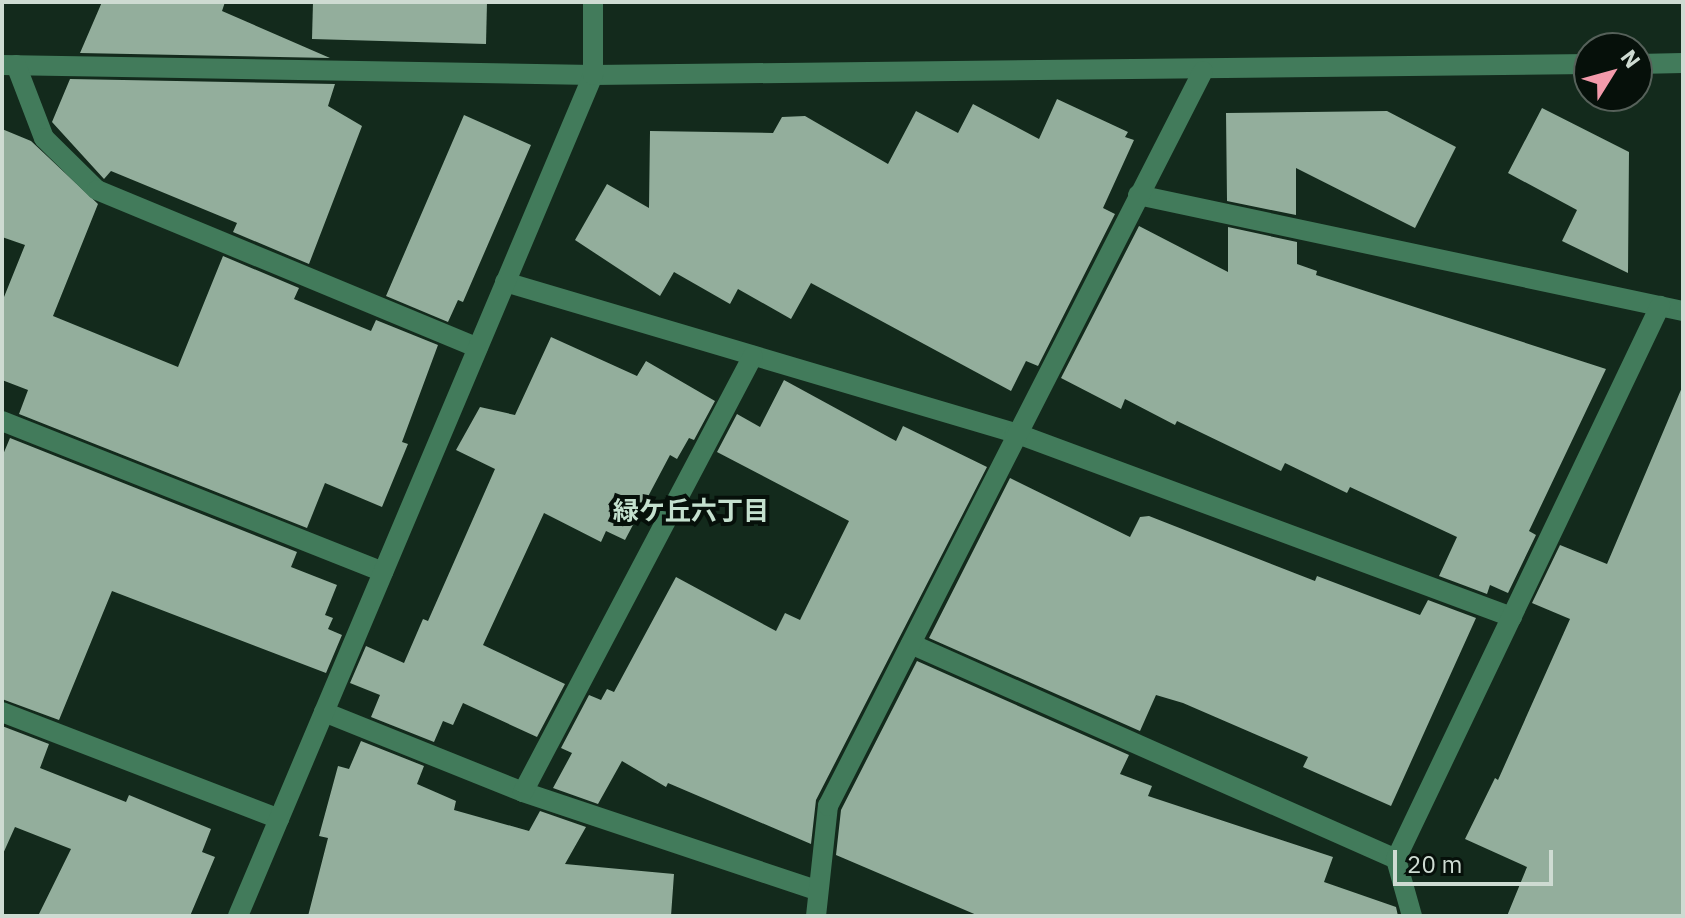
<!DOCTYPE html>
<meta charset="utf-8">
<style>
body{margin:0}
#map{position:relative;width:1685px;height:918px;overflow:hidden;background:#132a1c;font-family:"IBM Plex Sans","Noto Sans JP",sans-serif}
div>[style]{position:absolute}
.building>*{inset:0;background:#93ae9c}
.minor>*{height:20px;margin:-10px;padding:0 10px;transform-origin:10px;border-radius:10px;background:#427b5b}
span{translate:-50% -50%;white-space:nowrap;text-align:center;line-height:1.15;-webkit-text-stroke:8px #06100a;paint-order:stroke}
.neighbourhood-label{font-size:26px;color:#c4e0ce;font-weight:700}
.frame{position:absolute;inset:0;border:4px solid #cedbd2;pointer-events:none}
.north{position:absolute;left:1573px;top:32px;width:80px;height:80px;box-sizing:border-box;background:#06100a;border:2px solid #56615a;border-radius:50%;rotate:53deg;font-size:22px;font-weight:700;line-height:32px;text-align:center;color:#cedbd2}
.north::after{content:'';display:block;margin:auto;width:28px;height:36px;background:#f39aab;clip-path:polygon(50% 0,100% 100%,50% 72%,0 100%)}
.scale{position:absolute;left:1393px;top:850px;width:160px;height:36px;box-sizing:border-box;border:4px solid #cedbd2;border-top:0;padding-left:10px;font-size:24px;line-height:28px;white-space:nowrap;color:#cedbd2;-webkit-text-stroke:6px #06100a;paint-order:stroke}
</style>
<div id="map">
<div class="building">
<div style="clip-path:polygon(102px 2px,225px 2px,222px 11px,330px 58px,80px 53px)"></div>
<div style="clip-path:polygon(313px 2px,487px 2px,486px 44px,312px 39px)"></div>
<div style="clip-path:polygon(70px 79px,335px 84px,328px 106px,362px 126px,309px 264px,233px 232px,237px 223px,111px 171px,104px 179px,52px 122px)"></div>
<div style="clip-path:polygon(1057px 99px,1128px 132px,1125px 137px,1134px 140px,1103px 208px,1115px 214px,1038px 366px,1026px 361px,1011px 391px,811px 283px,791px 319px,738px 289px,730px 304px,674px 272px,660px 296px,575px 240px,607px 184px,649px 208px,650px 131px,773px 133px,782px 117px,805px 116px,888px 164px,916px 111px,958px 133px,973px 104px,1039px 139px)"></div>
<div style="clip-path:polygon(1542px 108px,1629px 152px,1628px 273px,1562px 241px,1577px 210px,1508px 173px)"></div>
<div style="clip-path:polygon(1387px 111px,1456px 147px,1415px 228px,1296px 168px,1296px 215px,1227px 201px,1226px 113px)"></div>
<div style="clip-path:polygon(464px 115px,531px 145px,463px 302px,458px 300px,448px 322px,386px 296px)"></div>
<div style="clip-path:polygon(2px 129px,31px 141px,98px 204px,53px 316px,178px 367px,223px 256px,299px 288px,294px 299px,371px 331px,376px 320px,438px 345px,402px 442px,408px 444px,382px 507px,325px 483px,307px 528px,19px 414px,28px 390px,2px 380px,2px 302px,25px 245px,2px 237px)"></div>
<div style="clip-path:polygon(1139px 226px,1228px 272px,1228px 227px,1297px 242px,1297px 264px,1317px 271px,1316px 275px,1606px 369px,1529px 531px,1536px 535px,1508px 593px,1490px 585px,1487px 594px,1439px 576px,1457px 537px,1350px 487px,1347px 493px,1285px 463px,1281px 471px,1177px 421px,1175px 425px,1125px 399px,1121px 409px,1061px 378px)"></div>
<div style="clip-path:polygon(551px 337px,637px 376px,646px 361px,715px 401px,694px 440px,689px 438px,677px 459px,670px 455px,625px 540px,606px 531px,601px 542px,544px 513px,483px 645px,565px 684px,537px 737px,463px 703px,453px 725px,443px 721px,434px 742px,371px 717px,380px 695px,350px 683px,366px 646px,404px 663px,423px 619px,428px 621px,495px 469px,456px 450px,480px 407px,515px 415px)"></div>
<div style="clip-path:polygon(784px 380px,896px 441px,903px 426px,987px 467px,816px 800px,811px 844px,668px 783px,666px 787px,622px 761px,598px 804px,553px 788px,572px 753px,561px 748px,589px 695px,601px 700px,607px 689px,614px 692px,676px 577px,776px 631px,785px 613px,800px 620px,849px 521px,717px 452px,737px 414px,760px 427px)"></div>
<div style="clip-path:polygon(1683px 385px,1683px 916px,1507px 916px,1527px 867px,1465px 839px,1495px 778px,1498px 780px,1570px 619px,1532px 603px,1560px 545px,1607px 564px)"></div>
<div style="clip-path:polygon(10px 438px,297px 552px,291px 567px,337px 585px,325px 615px,333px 618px,328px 629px,342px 635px,326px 673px,112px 591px,59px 720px,2px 699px,2px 457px)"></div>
<div style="clip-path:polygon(1010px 478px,1130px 537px,1140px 517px,1149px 516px,1315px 581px,1317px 576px,1420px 615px,1428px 600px,1476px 618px,1391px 806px,1303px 767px,1308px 757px,1183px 703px,1156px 695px,1140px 731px,929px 638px)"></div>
<div style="clip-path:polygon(917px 661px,1129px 755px,1120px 774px,1152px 786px,1148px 796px,1333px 857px,1324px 882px,1396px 907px,1398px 916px,979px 916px,836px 855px,841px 810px)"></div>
<div style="clip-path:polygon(2px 726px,49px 744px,40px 768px,126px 802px,129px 795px,211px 829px,202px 852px,215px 857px,190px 916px,38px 916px,71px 849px,15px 827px,2px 856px)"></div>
<div style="clip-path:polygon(361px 741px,424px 766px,417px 784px,456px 801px,454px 810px,529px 831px,540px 811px,586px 827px,565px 864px,674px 874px,671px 916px,308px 916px,328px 838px,319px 836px,338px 766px,349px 769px)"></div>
</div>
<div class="minor">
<div style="left:1637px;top:64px;width:46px;rotate:-1.2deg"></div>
<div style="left:2px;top:65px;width:591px;rotate:0.97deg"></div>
<div style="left:593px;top:75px;width:996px;rotate:-0.63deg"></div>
<div style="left:16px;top:65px;width:78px;rotate:69deg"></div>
<div style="left:44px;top:138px;width:74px;rotate:44.5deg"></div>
<div style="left:97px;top:190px;width:412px;rotate:22.5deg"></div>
<div style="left:1138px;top:195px;width:557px;rotate:12.02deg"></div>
<div style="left:505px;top:282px;width:532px;rotate:16.49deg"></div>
<div style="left:1015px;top:433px;width:530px;rotate:20.32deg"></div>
<div style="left:2px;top:421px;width:410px;rotate:21.6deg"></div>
<div style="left:911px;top:644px;width:531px;rotate:23.91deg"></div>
<div style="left:2px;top:712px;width:297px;rotate:21.1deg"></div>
<div style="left:324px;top:712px;width:214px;rotate:21.9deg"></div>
<div style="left:523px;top:792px;width:309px;rotate:18.5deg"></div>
<div style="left:523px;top:792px;width:493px;rotate:-62.2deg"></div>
<div style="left:238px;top:916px;width:913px;rotate:-67.11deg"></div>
<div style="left:593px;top:75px;width:73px;rotate:-90deg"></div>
<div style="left:816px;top:916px;width:111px;rotate:-83.8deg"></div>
<div style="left:828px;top:806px;width:825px;rotate:-62.97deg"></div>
<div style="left:1412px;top:916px;width:59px;rotate:-105.7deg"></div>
<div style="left:1396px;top:859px;width:613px;rotate:-64.48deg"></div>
</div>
<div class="neighbourhood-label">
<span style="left:691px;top:511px">緑ケ丘六丁目</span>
</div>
<div class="frame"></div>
<div class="north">N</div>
<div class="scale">20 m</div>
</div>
